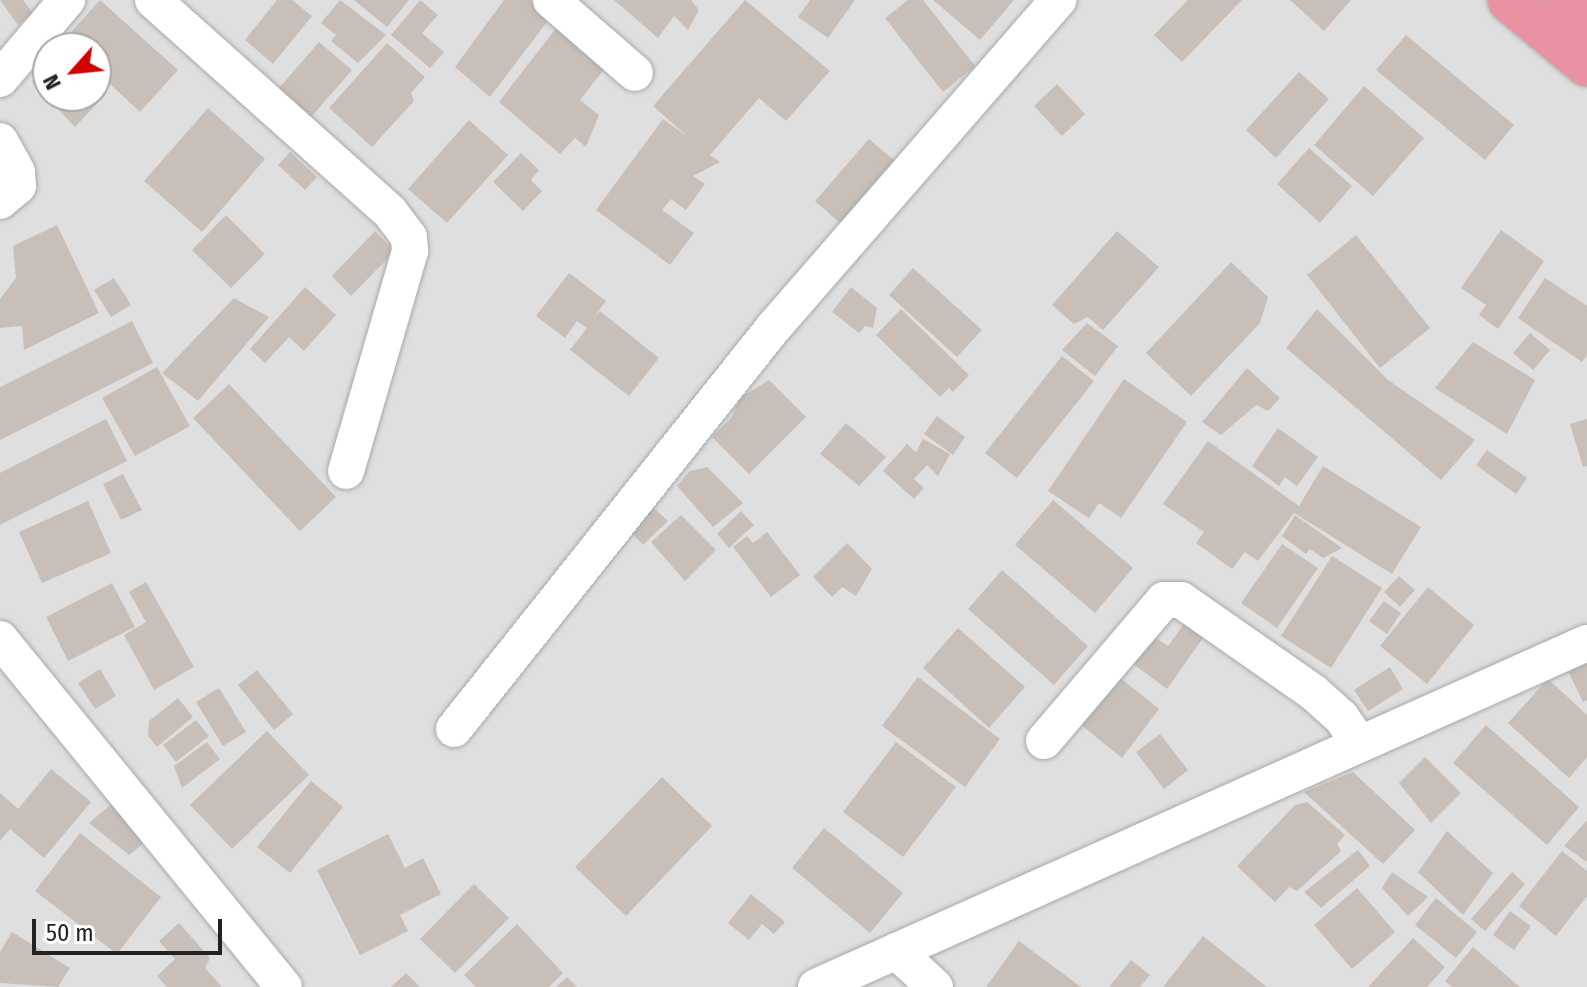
<!DOCTYPE html>
<style>
body{margin:0}
#map{position:relative;width:1587px;height:987px;overflow:hidden;background:#f2efe9;font-family:"Fira Sans Condensed",sans-serif}
div>[style]{position:absolute}
.residential>*{inset:0;background:#e0dfdf}
.building>*{inset:0;background:#c7bfb8}
.roads{filter:drop-shadow(0 0 2px #a9a9a9) drop-shadow(0 0 2px #a9a9a9)}
.minor>*{height:36px;margin:-18px;padding:0 18px;transform-origin:18px;border-radius:18px;background:#fff}
.highway>*{height:44px;margin:-22px;padding:0 22px;transform-origin:22px;border-radius:22px;background:#e892a2}
span{translate:-50% -50%;white-space:nowrap;text-align:center;line-height:1.15;-webkit-text-stroke:6px #fff;paint-order:stroke}
.north{position:absolute;left:32px;top:32px;width:80px;height:80px;box-sizing:border-box;background:#fff;border:2px solid #a7a7a7;border-radius:50%;rotate:243deg;font-size:22px;font-weight:700;line-height:32px;text-align:center;color:#222}
.north::after{content:'';display:block;margin:auto;width:28px;height:36px;background:#d40000;clip-path:polygon(50% 0,100% 100%,50% 72%,0 100%)}
.scale{position:absolute;left:32px;top:919px;width:190px;height:36px;box-sizing:border-box;border:4px solid #222;border-top:0;padding-left:10px;font-size:24px;line-height:28px;white-space:nowrap;color:#222;-webkit-text-stroke:6px #fff;paint-order:stroke}
</style>
<div id="map">
<div class="residential">
<div style="clip-path:polygon(evenodd,0 0,1587px 0,1587px 987px,0 987px,0 0,48px 48px,96px 48px,96px 96px,48px 96px,48px 48px)"></div>
</div>
<div class="building">
<div style="clip-path:polygon(0 0,23px 0,33px 13px,18px 25px)"></div>
<div style="clip-path:polygon(100px 0,178px 70px,140px 112px,96px 71px,96px 48px,70px 48px,63px 41px)"></div>
<div style="clip-path:polygon(277px 0,292px 0,312px 16px,273px 64px,245px 40px)"></div>
<div style="clip-path:polygon(340px 0,386px 35px,358px 63px,331px 41px,336px 35px,321px 23px)"></div>
<div style="clip-path:polygon(354px 0,409px 0,387px 27px)"></div>
<div style="clip-path:polygon(420px 0,438px 15px,422px 33px,444px 52px,430px 68px,391px 35px)"></div>
<div style="clip-path:polygon(504px 0,530px 0,550px 18px,490px 97px,455px 67px)"></div>
<div style="clip-path:polygon(614px 0,691px 0,699px 10px,688px 30px,674px 16px,658px 38px)"></div>
<div style="clip-path:polygon(745px 0,830px 71px,786px 121px,759px 98px,710px 155px,720px 162px,693px 176px,705px 184px,686px 210px,671px 199px,662px 210px,694px 233px,670px 265px,596px 210px,663px 119px,688px 137px,653px 106px)"></div>
<div style="clip-path:polygon(810px 0,855px 0,828px 38px,798px 17px)"></div>
<div style="clip-path:polygon(908px 0,923px 0,975px 66px,943px 92px,885px 18px)"></div>
<div style="clip-path:polygon(933px 0,1014px 0,980px 40px)"></div>
<div style="clip-path:polygon(1188px 0,1242px 0,1182px 62px,1154px 35px)"></div>
<div style="clip-path:polygon(1290px 0,1351px 0,1324px 31px)"></div>
<div style="clip-path:polygon(557px 27px,605px 68px,580px 100px,599px 115px,586px 147px,575px 138px,560px 154px,499px 102px)"></div>
<div style="clip-path:polygon(1406px 35px,1514px 125px,1485px 160px,1376px 70px)"></div>
<div style="clip-path:polygon(319px 42px,352px 70px,305px 124px,272px 96px)"></div>
<div style="clip-path:polygon(387px 43px,425px 77px,411px 93px,414px 101px,372px 147px,329px 108px)"></div>
<div style="clip-path:polygon(48px 66px,48px 96px,96px 96px,96px 84px,106px 94px,75px 127px,32px 82px)"></div>
<div style="clip-path:polygon(1299px 72px,1329px 99px,1276px 158px,1246px 130px)"></div>
<div style="clip-path:polygon(1057px 84px,1085px 114px,1062px 136px,1034px 106px)"></div>
<div style="clip-path:polygon(1364px 86px,1424px 138px,1373px 196px,1314px 145px)"></div>
<div style="clip-path:polygon(208px 108px,265px 159px,202px 232px,144px 181px)"></div>
<div style="clip-path:polygon(469px 120px,508px 155px,447px 223px,408px 189px)"></div>
<div style="clip-path:polygon(869px 139px,895px 161px,841px 224px,815px 201px)"></div>
<div style="clip-path:polygon(1309px 148px,1352px 186px,1320px 223px,1277px 184px)"></div>
<div style="clip-path:polygon(290px 152px,317px 177px,305px 190px,278px 165px)"></div>
<div style="clip-path:polygon(521px 153px,539px 170px,531px 180px,542px 191px,523px 211px,493px 182px)"></div>
<div style="clip-path:polygon(226px 215px,265px 254px,231px 288px,192px 250px)"></div>
<div style="clip-path:polygon(57px 225px,99px 313px,24px 350px,22px 326px,0 328px,0 299px,16px 278px,13px 246px)"></div>
<div style="clip-path:polygon(1501px 230px,1544px 261px,1498px 329px,1479px 315px,1486px 305px,1461px 288px)"></div>
<div style="clip-path:polygon(375px 231px,395px 251px,351px 296px,332px 276px)"></div>
<div style="clip-path:polygon(1117px 231px,1159px 267px,1103px 330px,1088px 317px,1074px 324px,1052px 305px)"></div>
<div style="clip-path:polygon(1356px 235px,1430px 328px,1380px 368px,1307px 275px)"></div>
<div style="clip-path:polygon(1231px 262px,1268px 297px,1260px 323px,1191px 396px,1146px 353px)"></div>
<div style="clip-path:polygon(913px 268px,982px 330px,957px 357px,889px 295px)"></div>
<div style="clip-path:polygon(569px 273px,606px 301px,593px 319px,600px 311px,659px 358px,629px 396px,570px 350px,587px 328px,577px 321px,565px 338px,536px 316px)"></div>
<div style="clip-path:polygon(114px 278px,131px 305px,111px 317px,94px 290px)"></div>
<div style="clip-path:polygon(1545px 278px,1587px 306px,1587px 355px,1582px 362px,1518px 318px)"></div>
<div style="clip-path:polygon(305px 287px,336px 315px,304px 351px,289px 337px,265px 363px,250px 349px)"></div>
<div style="clip-path:polygon(851px 287px,877px 308px,873px 328px,865px 326px,859px 333px,832px 312px)"></div>
<div style="clip-path:polygon(234px 298px,269px 317px,198px 401px,162px 373px)"></div>
<div style="clip-path:polygon(901px 309px,969px 375px,953px 392px,949px 388px,940px 397px,876px 335px)"></div>
<div style="clip-path:polygon(1317px 309px,1388px 380px,1475px 440px,1441px 480px,1286px 348px)"></div>
<div style="clip-path:polygon(132px 321px,153px 363px,0 440px,0 387px)"></div>
<div style="clip-path:polygon(1087px 323px,1118px 346px,1095px 376px,1062px 350px)"></div>
<div style="clip-path:polygon(1530px 333px,1550px 350px,1533px 370px,1513px 353px)"></div>
<div style="clip-path:polygon(1473px 342px,1535px 380px,1507px 434px,1435px 388px)"></div>
<div style="clip-path:polygon(1062px 356px,1094px 381px,1017px 478px,985px 453px)"></div>
<div style="clip-path:polygon(157px 367px,190px 426px,135px 456px,102px 398px)"></div>
<div style="clip-path:polygon(1247px 368px,1280px 398px,1268px 411px,1256px 405px,1221px 435px,1202px 422px)"></div>
<div style="clip-path:polygon(1124px 379px,1187px 422px,1121px 518px,1099px 503px,1089px 518px,1048px 491px)"></div>
<div style="clip-path:polygon(769px 380px,806px 417px,749px 474px,712px 437px,731px 418px,740px 398px)"></div>
<div style="clip-path:polygon(229px 384px,336px 497px,300px 531px,193px 418px)"></div>
<div style="clip-path:polygon(937px 416px,965px 437px,953px 455px,924px 434px)"></div>
<div style="clip-path:polygon(106px 419px,127px 461px,0 525px,0 473px)"></div>
<div style="clip-path:polygon(1587px 419px,1587px 466px,1583px 467px,1570px 424px)"></div>
<div style="clip-path:polygon(846px 423px,886px 457px,859px 486px,820px 454px)"></div>
<div style="clip-path:polygon(1278px 428px,1318px 457px,1297px 486px,1285px 477px,1279px 486px,1252px 466px)"></div>
<div style="clip-path:polygon(923px 439px,950px 454px,938px 476px,927px 465px,914px 479px,924px 488px,914px 499px,883px 471px,907px 444px,916px 452px)"></div>
<div style="clip-path:polygon(1208px 441px,1299px 506px,1323px 466px,1421px 527px,1392px 574px,1294px 513px,1258px 561px,1245px 552px,1232px 569px,1196px 543px,1204px 532px,1163px 504px)"></div>
<div style="clip-path:polygon(1487px 450px,1527px 478px,1516px 494px,1476px 465px)"></div>
<div style="clip-path:polygon(707px 467px,743px 503px,713px 527px,677px 486px,690px 471px)"></div>
<div style="clip-path:polygon(123px 474px,142px 510px,121px 520px,103px 484px)"></div>
<div style="clip-path:polygon(1053px 500px,1133px 568px,1095px 613px,1015px 545px)"></div>
<div style="clip-path:polygon(88px 501px,111px 553px,42px 583px,19px 532px)"></div>
<div style="clip-path:polygon(655px 509px,668px 521px,643px 545px,627px 528px,643px 512px)"></div>
<div style="clip-path:polygon(741px 511px,754px 525px,729px 548px,717px 534px)"></div>
<div style="clip-path:polygon(681px 515px,716px 550px,685px 581px,651px 542px)"></div>
<div style="clip-path:polygon(1295px 515px,1342px 548px,1323px 558px,1310px 549px,1306px 554px,1282px 536px)"></div>
<div style="clip-path:polygon(767px 532px,800px 575px,771px 597px,733px 547px,747px 536px,753px 543px)"></div>
<div style="clip-path:polygon(847px 543px,872px 569px,856px 596px,842px 587px,832px 597px,813px 577px)"></div>
<div style="clip-path:polygon(1282px 544px,1318px 568px,1277px 628px,1241px 603px)"></div>
<div style="clip-path:polygon(1332px 556px,1382px 588px,1331px 668px,1281px 636px)"></div>
<div style="clip-path:polygon(1002px 570px,1088px 646px,1054px 685px,968px 609px)"></div>
<div style="clip-path:polygon(1399px 576px,1415px 590px,1400px 607px,1384px 592px)"></div>
<div style="clip-path:polygon(146px 582px,194px 667px,154px 690px,124px 635px,146px 622px,129px 592px)"></div>
<div style="clip-path:polygon(112px 583px,135px 627px,68px 661px,46px 617px)"></div>
<div style="clip-path:polygon(1428px 587px,1474px 625px,1427px 684px,1380px 646px)"></div>
<div style="clip-path:polygon(1384px 601px,1401px 613px,1387px 634px,1369px 621px)"></div>
<div style="clip-path:polygon(1186px 621px,1205px 635px,1167px 689px,1132px 663px,1152px 635px,1168px 646px)"></div>
<div style="clip-path:polygon(958px 628px,1025px 687px,989px 728px,923px 668px)"></div>
<div style="clip-path:polygon(1587px 657px,1587px 700px,1583px 702px,1566px 667px)"></div>
<div style="clip-path:polygon(1390px 667px,1403px 689px,1368px 711px,1354px 690px)"></div>
<div style="clip-path:polygon(100px 669px,116px 696px,95px 709px,78px 683px)"></div>
<div style="clip-path:polygon(257px 670px,293px 714px,274px 730px,238px 685px)"></div>
<div style="clip-path:polygon(918px 677px,1000px 739px,965px 787px,882px 726px)"></div>
<div style="clip-path:polygon(1119px 677px,1159px 709px,1122px 758px,1081px 725px)"></div>
<div style="clip-path:polygon(1548px 679px,1587px 715px,1587px 757px,1569px 778px,1508px 723px)"></div>
<div style="clip-path:polygon(219px 688px,246px 732px,223px 746px,196px 702px)"></div>
<div style="clip-path:polygon(178px 698px,193px 717px,157px 747px,148px 736px,149px 721px)"></div>
<div style="clip-path:polygon(196px 720px,209px 736px,176px 762px,163px 745px)"></div>
<div style="clip-path:polygon(1486px 725px,1579px 807px,1547px 845px,1453px 763px)"></div>
<div style="clip-path:polygon(267px 731px,309px 775px,232px 849px,190px 805px)"></div>
<div style="clip-path:polygon(1160px 734px,1188px 770px,1164px 789px,1136px 752px)"></div>
<div style="clip-path:polygon(207px 742px,220px 759px,182px 788px,174px 766px)"></div>
<div style="clip-path:polygon(896px 742px,956px 787px,903px 857px,843px 812px)"></div>
<div style="clip-path:polygon(1425px 757px,1461px 793px,1431px 823px,1399px 783px)"></div>
<div style="clip-path:polygon(51px 769px,91px 802px,44px 858px,10px 829px,0 841px,0 793px,18px 809px)"></div>
<div style="clip-path:polygon(1353px 772px,1415px 830px,1383px 864px,1304px 792px)"></div>
<div style="clip-path:polygon(662px 777px,712px 826px,626px 916px,575px 867px)"></div>
<div style="clip-path:polygon(311px 781px,343px 807px,290px 873px,257px 847px)"></div>
<div style="clip-path:polygon(1307px 802px,1345px 835px,1337px 844px,1341px 851px,1297px 891px,1289px 887px,1275px 902px,1237px 866px,1295px 805px)"></div>
<div style="clip-path:polygon(112px 804px,144px 843px,129px 855px,89px 823px)"></div>
<div style="clip-path:polygon(1587px 820px,1587px 862px,1564px 846px)"></div>
<div style="clip-path:polygon(824px 828px,903px 893px,870px 933px,792px 868px)"></div>
<div style="clip-path:polygon(1447px 831px,1493px 873px,1463px 915px,1418px 872px)"></div>
<div style="clip-path:polygon(80px 833px,161px 897px,117px 954px,35px 891px)"></div>
<div style="clip-path:polygon(388px 834px,405px 868px,423px 858px,441px 894px,400px 915px,408px 931px,360px 955px,317px 870px)"></div>
<div style="clip-path:polygon(1358px 850px,1370px 866px,1321px 908px,1304px 892px)"></div>
<div style="clip-path:polygon(1562px 851px,1587px 871px,1587px 896px,1556px 936px,1519px 906px)"></div>
<div style="clip-path:polygon(1392px 872px,1428px 897px,1408px 916px,1382px 888px)"></div>
<div style="clip-path:polygon(1512px 872px,1525px 884px,1485px 931px,1471px 919px)"></div>
<div style="clip-path:polygon(474px 884px,509px 918px,455px 973px,420px 939px)"></div>
<div style="clip-path:polygon(1357px 888px,1395px 932px,1352px 969px,1314px 925px)"></div>
<div style="clip-path:polygon(751px 894px,785px 922px,774px 934px,762px 924px,749px 940px,728px 923px)"></div>
<div style="clip-path:polygon(1436px 898px,1477px 932px,1456px 958px,1415px 925px)"></div>
<div style="clip-path:polygon(1510px 911px,1531px 926px,1514px 950px,1493px 935px)"></div>
<div style="clip-path:polygon(179px 923px,210px 958px,205px 968px,222px 987px,167px 987px,157px 976px,175px 959px,159px 941px)"></div>
<div style="clip-path:polygon(517px 924px,563px 973px,549px 987px,476px 987px,464px 975px)"></div>
<div style="clip-path:polygon(12px 932px,70px 968px,58px 987px,0 983px,0 952px)"></div>
<div style="clip-path:polygon(1203px 936px,1267px 987px,1163px 987px)"></div>
<div style="clip-path:polygon(1413px 938px,1445px 967px,1427px 987px,1368px 987px)"></div>
<div style="clip-path:polygon(1019px 941px,1081px 987px,986px 987px)"></div>
<div style="clip-path:polygon(1473px 947px,1520px 987px,1452px 987px,1445px 981px)"></div>
<div style="clip-path:polygon(1131px 960px,1150px 975px,1140px 987px,1109px 987px)"></div>
<div style="clip-path:polygon(406px 973px,420px 987px,391px 987px)"></div>
<div style="clip-path:polygon(567px 977px,577px 987px,556px 987px)"></div>
</div>
<div class="roads">
<div class="minor">
<div style="left:153px;top:0;width:318px;rotate:41.8deg"></div>
<div style="left:390px;top:212px;width:31px;rotate:53deg"></div>
<div style="left:409px;top:237px;width:14px;rotate:86deg"></div>
<div style="left:410px;top:251px;width:229px;rotate:106.2deg"></div>
<div style="left:551px;top:0;width:111px;rotate:41deg"></div>
<div style="left:0;top:79px;width:104px;rotate:-49.7deg"></div>
<div style="left:0;top:141px;width:35px;rotate:61deg"></div>
<div style="left:17px;top:172px;width:14px;rotate:86deg"></div>
<div style="left:18px;top:186px;width:23px;rotate:140deg"></div>
<div style="left:0;top:639px;width:449px;rotate:50.8deg"></div>
<div style="left:454px;top:729px;width:512px;rotate:-51.5deg"></div>
<div style="left:773px;top:328px;width:435px;rotate:-49deg"></div>
<div style="left:1044px;top:741px;width:185px;rotate:-49.6deg"></div>
<div style="left:1164px;top:600px;width:17px"></div>
<div style="left:1181px;top:600px;width:161px;rotate:34.9deg"></div>
<div style="left:1313px;top:692px;width:38px;rotate:42deg"></div>
<div style="left:1341px;top:717px;width:32px;rotate:55deg"></div>
<div style="left:896px;top:951px;width:53px;rotate:42.7deg"></div>
<div style="left:816px;top:987px;width:844px;rotate:-24.05deg"></div>
</div>
<div class="highway">
<div style="left:1510px;top:0;width:100px;rotate:39.7deg"></div>
<div style="left:1570px;top:0;width:22px;rotate:39deg"></div>
</div>
</div>
<div class="north">N</div>
<div class="scale">50 m</div>
</div>
